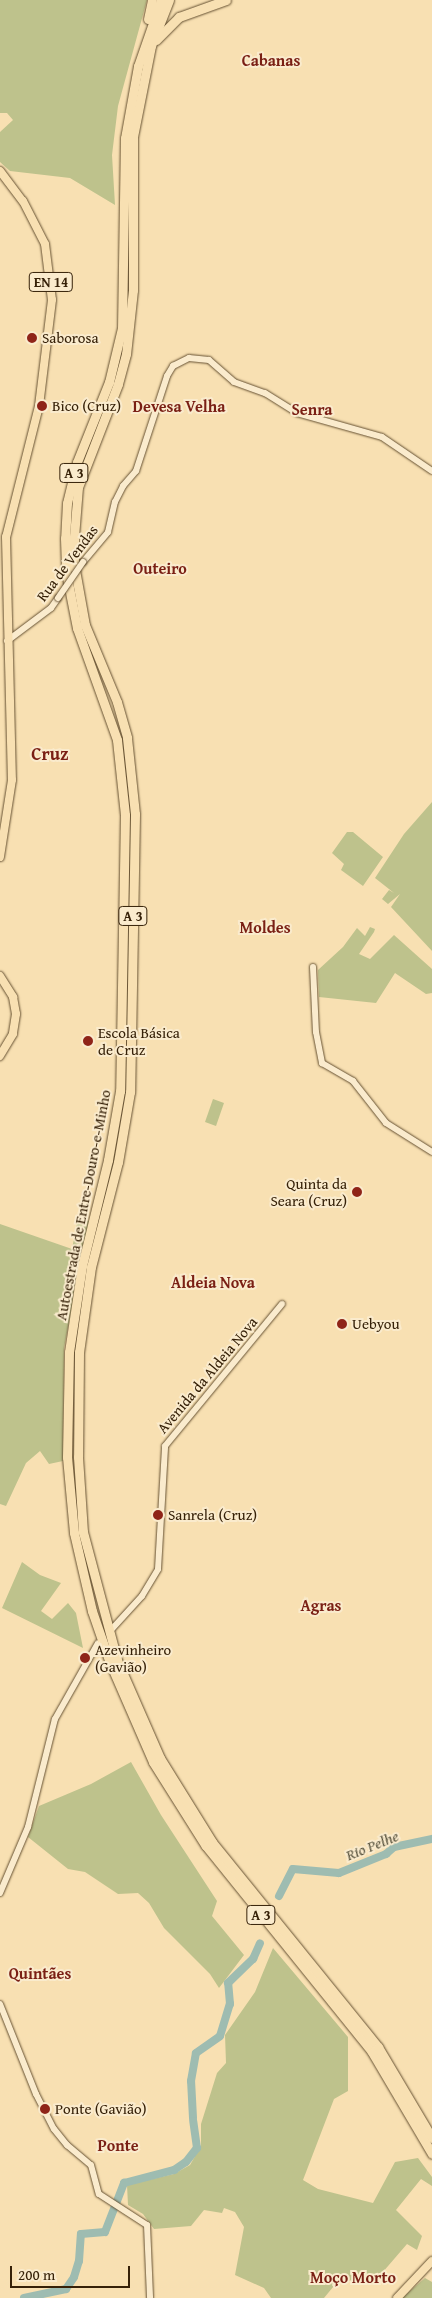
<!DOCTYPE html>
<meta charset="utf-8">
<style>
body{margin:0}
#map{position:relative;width:432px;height:2298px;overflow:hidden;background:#f8e0b2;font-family:"Gentium Book Plus",serif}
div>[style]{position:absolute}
.green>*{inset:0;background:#bec28c}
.river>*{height:8px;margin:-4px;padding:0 4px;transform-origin:4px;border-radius:4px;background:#9ebcb1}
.roads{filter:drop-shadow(0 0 1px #665132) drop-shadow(0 0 1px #665132)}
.minor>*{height:6px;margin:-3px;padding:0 3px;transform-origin:3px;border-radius:3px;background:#faebcd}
.major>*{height:8px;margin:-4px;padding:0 4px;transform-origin:4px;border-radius:4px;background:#f8e0b2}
.highway>*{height:9px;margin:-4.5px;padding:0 4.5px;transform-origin:4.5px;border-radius:4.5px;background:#f8e0b2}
.bridges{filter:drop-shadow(0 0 1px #665132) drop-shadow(0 0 1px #665132)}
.minor-bridge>*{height:6px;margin:-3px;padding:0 3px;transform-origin:3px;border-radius:3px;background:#faebcd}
.dots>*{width:14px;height:14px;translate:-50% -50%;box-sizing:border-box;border:2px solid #faebcd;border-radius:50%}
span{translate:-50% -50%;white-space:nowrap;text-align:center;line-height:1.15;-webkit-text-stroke:4px #faebcd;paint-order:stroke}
.shield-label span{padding:1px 4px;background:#faebcd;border:1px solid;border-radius:4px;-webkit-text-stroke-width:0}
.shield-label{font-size:14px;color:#362108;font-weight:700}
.poi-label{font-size:15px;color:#362108}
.left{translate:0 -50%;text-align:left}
.right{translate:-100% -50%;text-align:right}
.street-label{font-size:15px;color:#362108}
.neighbourhood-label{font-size:16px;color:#7a1f14;font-weight:700}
.water-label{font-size:16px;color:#55503b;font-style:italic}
.quarter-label{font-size:18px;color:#7a1f14;font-weight:700}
.scale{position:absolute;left:10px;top:2266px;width:120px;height:22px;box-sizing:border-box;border:2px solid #362108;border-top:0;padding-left:6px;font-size:15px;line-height:18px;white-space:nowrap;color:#362108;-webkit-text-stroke:4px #faebcd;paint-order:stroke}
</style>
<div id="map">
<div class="green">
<div style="clip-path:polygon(0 0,147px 0,118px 106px,112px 155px,115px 205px,70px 178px,10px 171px,0 162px,0 132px,13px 120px,7px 113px,0 113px)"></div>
<div style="clip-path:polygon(432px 802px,432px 951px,391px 907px,400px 894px,388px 904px,382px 899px,389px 890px,394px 893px,375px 878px,404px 834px)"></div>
<div style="clip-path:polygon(347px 832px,353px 832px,383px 857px,363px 886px,341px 870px,344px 864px,332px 853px)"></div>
<div style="clip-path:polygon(370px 927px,375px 929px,374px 932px,359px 954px,370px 959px,394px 935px,432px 969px,432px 993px,426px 994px,395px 973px,376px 1003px,319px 997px,318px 970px,343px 947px,357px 928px,365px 936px)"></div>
<div style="clip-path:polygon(213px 1099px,224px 1103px,216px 1126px,205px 1122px)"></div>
<div style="clip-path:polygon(78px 1218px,89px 1221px,64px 1348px,63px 1461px,49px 1464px,40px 1451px,26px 1463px,6px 1506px,0 1504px,0 1224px,72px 1249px)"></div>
<div style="clip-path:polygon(22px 1562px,40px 1575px,61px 1583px,41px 1611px,52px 1619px,68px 1603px,76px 1613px,83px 1648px,2px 1608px)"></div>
<div style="clip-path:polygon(131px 1762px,161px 1815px,217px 1901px,212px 1916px,244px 1955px,219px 1988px,210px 1974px,164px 1928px,149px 1903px,138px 1893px,118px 1894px,85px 1872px,68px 1869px,28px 1837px,39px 1806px,91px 1784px)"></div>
<div style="clip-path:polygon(273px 1948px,348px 2037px,348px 2091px,334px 2099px,303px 2180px,318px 2189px,373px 2203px,395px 2162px,418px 2158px,432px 2177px,432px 2186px,421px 2179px,396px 2210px,422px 2236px,417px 2250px,407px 2244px,376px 2280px,338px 2281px,324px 2298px,271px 2298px,264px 2288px,235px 2275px,244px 2227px,235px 2212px,224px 2208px,222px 2213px,204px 2210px,191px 2226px,154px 2229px,143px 2214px,128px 2205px,127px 2185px,174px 2174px,190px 2165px,201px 2146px,201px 2124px,217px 2073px,226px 2063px,225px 2035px,255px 1992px)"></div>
<div style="clip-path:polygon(425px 2278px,432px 2282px,432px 2298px,402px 2298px)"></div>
</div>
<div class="river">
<div style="left:279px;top:1896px;width:30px;rotate:-63deg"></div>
<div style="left:293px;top:1869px;width:46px;rotate:5deg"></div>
<div style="left:339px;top:1873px;width:51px;rotate:-22deg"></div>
<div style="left:386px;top:1854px;width:11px;rotate:-41deg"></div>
<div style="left:394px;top:1847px;width:39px;rotate:-12deg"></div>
<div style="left:193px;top:2118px;width:37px;rotate:-93deg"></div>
<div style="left:191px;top:2081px;width:28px;rotate:-80deg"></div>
<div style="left:196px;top:2053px;width:29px;rotate:-35deg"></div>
<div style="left:220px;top:2036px;width:34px;rotate:-73deg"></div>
<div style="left:230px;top:2004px;width:21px;rotate:-95deg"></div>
<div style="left:228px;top:1983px;width:35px;rotate:-44deg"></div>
<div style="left:253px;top:1959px;width:17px;rotate:-66deg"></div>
<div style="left:24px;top:2298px;width:43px;rotate:-12.1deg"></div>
<div style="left:66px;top:2289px;width:14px;rotate:-56deg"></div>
<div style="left:74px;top:2277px;width:17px;rotate:-73deg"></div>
<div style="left:79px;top:2261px;width:27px;rotate:-86deg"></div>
<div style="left:81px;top:2234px;width:24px;rotate:-5deg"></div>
<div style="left:105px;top:2232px;width:53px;rotate:-68.8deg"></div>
<div style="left:124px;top:2183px;width:52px;rotate:-14.6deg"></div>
<div style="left:174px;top:2170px;width:14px;rotate:-34deg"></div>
<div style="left:186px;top:2162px;width:18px;rotate:-52deg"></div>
<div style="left:197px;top:2148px;width:27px;rotate:-98deg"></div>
</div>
<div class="roads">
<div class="minor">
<div style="left:83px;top:562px;width:39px;rotate:-50deg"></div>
<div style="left:108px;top:532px;width:31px;rotate:-77deg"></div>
<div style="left:115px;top:502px;width:18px;rotate:-63deg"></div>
<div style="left:123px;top:486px;width:20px;rotate:-49deg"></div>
<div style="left:136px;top:471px;width:100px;rotate:-71.9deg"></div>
<div style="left:167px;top:376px;width:12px;rotate:-59deg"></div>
<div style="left:173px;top:366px;width:18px;rotate:-27deg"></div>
<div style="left:189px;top:358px;width:20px;rotate:6deg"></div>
<div style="left:209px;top:360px;width:33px;rotate:41deg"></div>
<div style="left:234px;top:382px;width:33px;rotate:20deg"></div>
<div style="left:265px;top:393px;width:38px;rotate:32deg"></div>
<div style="left:297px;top:413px;width:88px;rotate:15.8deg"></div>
<div style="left:382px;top:437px;width:60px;rotate:34.2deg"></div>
<div style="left:7px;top:641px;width:55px;rotate:-36.9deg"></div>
<div style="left:51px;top:608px;width:12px;rotate:-55deg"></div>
<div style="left:313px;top:967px;width:65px;rotate:87.4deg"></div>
<div style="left:316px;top:1032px;width:32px;rotate:79deg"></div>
<div style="left:322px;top:1063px;width:36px;rotate:30deg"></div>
<div style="left:353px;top:1081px;width:53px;rotate:51.8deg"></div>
<div style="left:386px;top:1123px;width:54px;rotate:32.2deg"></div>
<div style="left:111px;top:1630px;width:46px;rotate:-47.6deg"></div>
<div style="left:142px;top:1596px;width:31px;rotate:-59deg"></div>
<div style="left:158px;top:1569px;width:123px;rotate:-86.7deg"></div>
<div style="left:165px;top:1446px;width:184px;rotate:-50.5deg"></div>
<div style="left:0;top:1893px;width:72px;rotate:-67deg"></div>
<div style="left:28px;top:1827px;width:111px;rotate:-76deg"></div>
<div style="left:55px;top:1719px;width:87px;rotate:-60.5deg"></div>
<div style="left:0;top:2004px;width:97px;rotate:68.2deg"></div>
<div style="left:36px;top:2094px;width:39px;rotate:63deg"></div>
<div style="left:54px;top:2129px;width:21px;rotate:51deg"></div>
<div style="left:67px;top:2145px;width:31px;rotate:40deg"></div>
<div style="left:91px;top:2165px;width:30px;rotate:75deg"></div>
<div style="left:99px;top:2194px;width:57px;rotate:32.9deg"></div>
<div style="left:147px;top:2225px;width:73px;rotate:87.6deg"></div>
</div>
<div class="major">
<div style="left:0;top:171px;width:38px;rotate:53deg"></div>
<div style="left:23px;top:201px;width:48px;rotate:62.9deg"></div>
<div style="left:45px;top:244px;width:56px;rotate:82.9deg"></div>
<div style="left:52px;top:300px;width:107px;rotate:97deg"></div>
<div style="left:39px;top:406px;width:135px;rotate:104.1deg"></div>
<div style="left:6px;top:537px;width:243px;rotate:88.6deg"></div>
<div style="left:12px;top:780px;width:78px;rotate:98.9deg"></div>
<div style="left:0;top:976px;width:25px;rotate:58deg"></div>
<div style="left:13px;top:997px;width:17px;rotate:80deg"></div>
<div style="left:16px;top:1014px;width:20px;rotate:99deg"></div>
<div style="left:13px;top:1034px;width:26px;rotate:121deg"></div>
<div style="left:397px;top:2298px;width:51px;rotate:-46.6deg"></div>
</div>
<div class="highway">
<div style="left:161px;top:0;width:70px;rotate:109.2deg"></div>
<div style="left:138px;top:66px;width:73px;rotate:100.2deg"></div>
<div style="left:125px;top:138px;width:190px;rotate:90.9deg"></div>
<div style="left:122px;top:328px;width:56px;rotate:103.5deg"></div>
<div style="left:109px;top:382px;width:86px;rotate:111.8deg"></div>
<div style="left:77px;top:462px;width:42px;rotate:103.7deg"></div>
<div style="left:67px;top:503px;width:35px;rotate:93deg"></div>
<div style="left:65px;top:538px;width:34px;rotate:88deg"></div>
<div style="left:66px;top:572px;width:57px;rotate:78.9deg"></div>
<div style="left:77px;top:628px;width:119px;rotate:70.3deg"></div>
<div style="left:117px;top:740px;width:75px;rotate:83.9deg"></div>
<div style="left:125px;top:815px;width:276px;rotate:91deg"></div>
<div style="left:120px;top:1091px;width:70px;rotate:99.9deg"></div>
<div style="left:108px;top:1160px;width:109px;rotate:103.8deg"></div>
<div style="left:82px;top:1266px;width:87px;rotate:98.6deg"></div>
<div style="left:69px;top:1352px;width:105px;rotate:91.1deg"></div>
<div style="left:67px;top:1457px;width:76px;rotate:84.7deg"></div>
<div style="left:74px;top:1533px;width:80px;rotate:77deg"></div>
<div style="left:92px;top:1611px;width:55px;rotate:70.9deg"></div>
<div style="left:110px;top:1663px;width:108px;rotate:66.5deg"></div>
<div style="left:153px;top:1762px;width:99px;rotate:57.8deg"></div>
<div style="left:206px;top:1846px;width:265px;rotate:51.1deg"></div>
<div style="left:372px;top:2052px;width:118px;rotate:59.5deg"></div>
<div style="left:169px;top:0;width:49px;rotate:111.4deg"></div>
<div style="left:151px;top:46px;width:93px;rotate:101.2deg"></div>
<div style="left:133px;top:137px;width:153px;rotate:90deg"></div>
<div style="left:133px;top:290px;width:64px;rotate:96.2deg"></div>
<div style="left:126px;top:354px;width:31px;rotate:105deg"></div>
<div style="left:118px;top:384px;width:110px;rotate:111.2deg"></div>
<div style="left:78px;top:487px;width:50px;rotate:94.6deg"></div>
<div style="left:74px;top:537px;width:27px;rotate:90deg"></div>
<div style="left:74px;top:564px;width:62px;rotate:79.8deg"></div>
<div style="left:85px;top:625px;width:83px;rotate:67.4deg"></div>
<div style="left:117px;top:702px;width:37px;rotate:74deg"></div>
<div style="left:127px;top:738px;width:76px;rotate:84deg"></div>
<div style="left:135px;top:814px;width:278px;rotate:91deg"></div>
<div style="left:130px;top:1092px;width:71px;rotate:99.7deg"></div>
<div style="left:118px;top:1162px;width:108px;rotate:104.4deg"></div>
<div style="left:91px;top:1267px;width:86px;rotate:98deg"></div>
<div style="left:79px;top:1352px;width:105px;rotate:90.5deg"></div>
<div style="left:78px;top:1457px;width:75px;rotate:86.2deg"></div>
<div style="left:83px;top:1532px;width:132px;rotate:75.1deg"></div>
<div style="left:117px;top:1660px;width:107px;rotate:66.3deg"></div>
<div style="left:160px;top:1758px;width:99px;rotate:58.2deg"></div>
<div style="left:212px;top:1842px;width:264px;rotate:51deg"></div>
<div style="left:378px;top:2047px;width:106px;rotate:59.3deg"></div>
<div style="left:148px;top:19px;width:19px;rotate:-78deg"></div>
<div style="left:156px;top:40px;width:33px;rotate:-45deg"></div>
<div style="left:179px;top:17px;width:50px;rotate:-19.9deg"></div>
</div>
</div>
<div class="bridges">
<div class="minor-bridge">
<div style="left:58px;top:598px;width:44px;rotate:-55.2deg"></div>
</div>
</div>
<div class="dots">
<div style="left:32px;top:338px;background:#8f2418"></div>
<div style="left:42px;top:406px;background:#8f2418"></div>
<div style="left:88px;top:1041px;background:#8f2418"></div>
<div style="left:357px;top:1192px;background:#8f2418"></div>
<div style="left:342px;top:1324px;background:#8f2418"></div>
<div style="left:158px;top:1515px;background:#8f2418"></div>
<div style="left:85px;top:1658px;background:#8f2418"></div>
<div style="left:45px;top:2109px;background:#8f2418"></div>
</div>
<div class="shield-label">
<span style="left:51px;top:282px">EN 14</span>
<span style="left:74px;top:473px">A 3</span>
<span style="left:133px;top:916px">A 3</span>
<span style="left:261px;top:1915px">A 3</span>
</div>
<div class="poi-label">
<span class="left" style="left:42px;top:338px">Saborosa</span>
<span class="left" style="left:52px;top:406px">Bico (Cruz)</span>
<span class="left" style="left:98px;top:1041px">Escola Básica<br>de Cruz</span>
<span class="right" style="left:347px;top:1192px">Quinta da<br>Seara (Cruz)</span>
<span class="left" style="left:352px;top:1324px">Uebyou</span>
<span class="left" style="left:168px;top:1515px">Sanrela (Cruz)</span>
<span class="left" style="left:95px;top:1658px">Azevinheiro<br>(Gavião)</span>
<span class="left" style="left:55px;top:2109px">Ponte (Gavião)</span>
</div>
<div class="street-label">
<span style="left:67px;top:563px;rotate:-53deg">Rua de Vendas</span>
<span style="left:83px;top:1205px;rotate:-79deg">Autoestrada de Entre-Douro-e-Minho</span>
<span style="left:207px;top:1375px;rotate:-50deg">Avenida da Aldeia Nova</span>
</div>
<div class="neighbourhood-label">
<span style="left:271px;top:60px">Cabanas</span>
<span style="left:179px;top:406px">Devesa Velha</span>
<span style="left:312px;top:409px">Senra</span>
<span style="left:160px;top:568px">Outeiro</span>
<span style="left:265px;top:927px">Moldes</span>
<span style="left:213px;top:1282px">Aldeia Nova</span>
<span style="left:321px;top:1605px">Agras</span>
<span style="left:40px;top:1973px">Quintães</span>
<span style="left:118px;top:2145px">Ponte</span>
<span style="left:353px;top:2277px">Moço Morto</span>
</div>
<div class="water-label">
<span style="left:372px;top:1845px;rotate:-22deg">Rio Pelhe</span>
</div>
<div class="quarter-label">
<span style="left:50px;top:754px">Cruz</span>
</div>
<div class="scale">200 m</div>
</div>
